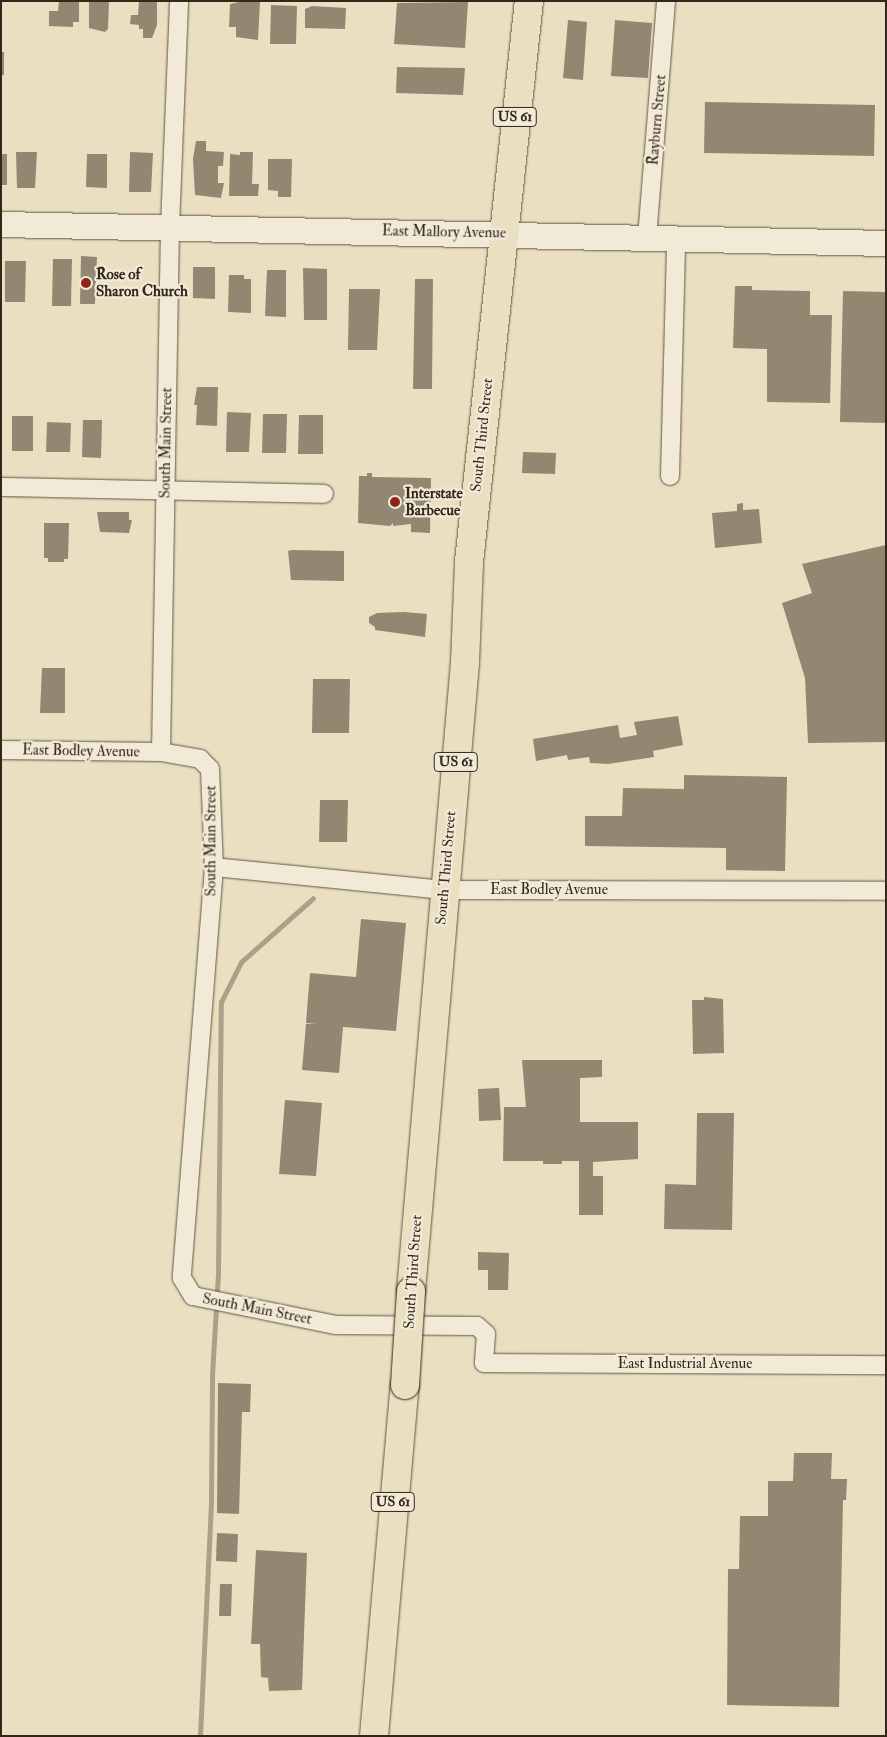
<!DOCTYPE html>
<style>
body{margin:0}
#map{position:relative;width:887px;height:1737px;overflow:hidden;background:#eadfc1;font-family:"IM FELL Double Pica",serif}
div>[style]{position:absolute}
.stream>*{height:5px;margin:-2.5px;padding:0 2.5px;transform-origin:2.5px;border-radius:2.5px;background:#aca089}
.building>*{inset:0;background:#928771}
.roads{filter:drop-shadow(0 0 1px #615544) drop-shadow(0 0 1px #615544)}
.minor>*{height:18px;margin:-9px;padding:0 9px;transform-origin:9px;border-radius:9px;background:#f1ead7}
.secondary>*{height:25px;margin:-12.5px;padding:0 12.5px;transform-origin:12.5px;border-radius:12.5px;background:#f1ead7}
.primary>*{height:28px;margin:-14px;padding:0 14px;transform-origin:14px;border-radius:14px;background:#eadfc1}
.bridges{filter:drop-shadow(0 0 1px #33271b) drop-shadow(0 0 1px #33271b)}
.primary-bridge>*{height:28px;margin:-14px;padding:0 14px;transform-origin:14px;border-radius:14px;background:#eadfc1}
.dots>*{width:14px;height:14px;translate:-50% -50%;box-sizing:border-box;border:2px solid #f1ead7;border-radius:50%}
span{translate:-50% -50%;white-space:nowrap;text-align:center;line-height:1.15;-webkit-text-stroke:4.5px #f1ead7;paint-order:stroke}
.shield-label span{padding:1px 4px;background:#f1ead7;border:1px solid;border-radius:4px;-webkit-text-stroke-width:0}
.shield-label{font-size:14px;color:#33271b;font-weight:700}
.street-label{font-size:15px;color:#33271b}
.poi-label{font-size:15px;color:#33271b;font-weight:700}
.left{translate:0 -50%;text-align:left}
.frame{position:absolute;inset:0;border:2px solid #33271b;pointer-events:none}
</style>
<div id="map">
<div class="stream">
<div style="left:200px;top:1736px;width:237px;rotate:-87.3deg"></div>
<div style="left:211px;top:1499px;width:124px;rotate:-89.5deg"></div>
<div style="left:212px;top:1375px;width:102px;rotate:-86.6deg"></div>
<div style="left:218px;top:1273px;width:271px;rotate:-89.4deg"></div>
<div style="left:221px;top:1002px;width:45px;rotate:-63.4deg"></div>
<div style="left:241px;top:962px;width:96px;rotate:-41.6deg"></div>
</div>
<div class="building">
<div style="clip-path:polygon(59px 1px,79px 1px,79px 22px,73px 22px,73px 27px,49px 26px,49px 11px,58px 11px)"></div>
<div style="clip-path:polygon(89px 1px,109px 1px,108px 29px,105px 32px,89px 28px)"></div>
<div style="clip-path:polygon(139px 1px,157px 1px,157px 25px,152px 38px,143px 38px,143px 29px,139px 29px,139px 25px,130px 24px,131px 15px,138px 15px)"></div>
<div style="clip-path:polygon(244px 1px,260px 1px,258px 40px,236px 37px,236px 27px,229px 27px,230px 4px)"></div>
<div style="clip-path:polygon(468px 2px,465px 48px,394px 44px,397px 3px)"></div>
<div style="clip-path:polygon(271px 5px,297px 6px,296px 44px,270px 44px)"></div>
<div style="clip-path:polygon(312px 6px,346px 8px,345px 29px,305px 28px,305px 9px)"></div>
<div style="clip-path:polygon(568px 20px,587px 22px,583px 80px,563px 78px)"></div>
<div style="clip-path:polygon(615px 20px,652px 23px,648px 78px,611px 76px)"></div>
<div style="clip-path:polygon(1px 52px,4px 52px,4px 75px,1px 75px)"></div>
<div style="clip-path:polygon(397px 67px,465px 68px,463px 95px,396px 93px)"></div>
<div style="clip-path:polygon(705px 102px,875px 105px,874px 156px,704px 153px)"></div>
<div style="clip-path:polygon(196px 141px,206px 141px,206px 151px,224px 152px,223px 166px,218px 166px,218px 183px,224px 183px,221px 198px,195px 195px,193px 159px)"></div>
<div style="clip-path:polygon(16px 152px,37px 152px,35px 188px,17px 188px)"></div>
<div style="clip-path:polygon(130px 152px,153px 153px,151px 192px,129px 192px)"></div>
<div style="clip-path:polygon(240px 152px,253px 152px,252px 184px,259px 184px,258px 196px,229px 196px,230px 154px,240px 155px)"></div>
<div style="clip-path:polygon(1px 154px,7px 154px,7px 185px,1px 185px)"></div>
<div style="clip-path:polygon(87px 154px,107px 154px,107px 188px,86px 187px)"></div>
<div style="clip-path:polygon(268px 159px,292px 159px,291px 197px,278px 197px,278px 191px,268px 190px)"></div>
<div style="clip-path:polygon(81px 256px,97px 257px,95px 304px,80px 304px)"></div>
<div style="clip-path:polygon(53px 259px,72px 259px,71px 306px,52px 306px)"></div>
<div style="clip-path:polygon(5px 261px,26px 261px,25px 302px,5px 302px)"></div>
<div style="clip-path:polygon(193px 267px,215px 267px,215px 299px,193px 298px)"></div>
<div style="clip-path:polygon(303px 268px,327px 269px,327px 320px,304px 320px)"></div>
<div style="clip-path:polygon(267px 270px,286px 270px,286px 317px,265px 316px)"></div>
<div style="clip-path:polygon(229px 275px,244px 275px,244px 279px,251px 279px,251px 313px,228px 312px)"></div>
<div style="clip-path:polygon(415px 279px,433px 279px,432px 389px,413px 389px)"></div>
<div style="clip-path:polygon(735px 286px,752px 286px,752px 290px,810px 291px,810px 315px,832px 315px,830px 403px,767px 402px,767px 349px,733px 348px)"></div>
<div style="clip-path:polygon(349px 289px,380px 289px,377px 350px,348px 350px)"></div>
<div style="clip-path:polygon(843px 291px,886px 292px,886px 423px,840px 422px)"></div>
<div style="clip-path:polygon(197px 387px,218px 387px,217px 426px,196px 425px,197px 405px,194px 405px)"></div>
<div style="clip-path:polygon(227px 412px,251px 413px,249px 452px,226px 452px)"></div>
<div style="clip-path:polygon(263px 414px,287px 414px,286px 453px,262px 453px)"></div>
<div style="clip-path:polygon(299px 415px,323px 415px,323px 454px,298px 454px)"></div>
<div style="clip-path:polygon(12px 416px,33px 416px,33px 451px,12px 451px)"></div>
<div style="clip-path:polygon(83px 420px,102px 420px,101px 458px,82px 457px)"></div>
<div style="clip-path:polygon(47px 422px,71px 423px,70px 452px,46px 452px)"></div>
<div style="clip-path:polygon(523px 452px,556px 453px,555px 474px,522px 473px)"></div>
<div style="clip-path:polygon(367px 473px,372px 473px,372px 477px,431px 478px,430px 533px,411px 532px,411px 524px,393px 526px,393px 523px,390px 526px,358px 523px,359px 476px,367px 476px)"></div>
<div style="clip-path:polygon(743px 503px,743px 510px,759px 509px,762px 543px,715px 548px,712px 513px,737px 511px,737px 504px)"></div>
<div style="clip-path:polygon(97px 512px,129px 512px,129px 520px,132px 520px,129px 533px,100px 532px)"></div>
<div style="clip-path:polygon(44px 523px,69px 523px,68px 559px,64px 559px,64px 562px,48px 562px,48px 558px,44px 558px)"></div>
<div style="clip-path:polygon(886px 545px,886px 742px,808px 743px,805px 678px,782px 603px,812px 593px,802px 564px)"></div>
<div style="clip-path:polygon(292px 550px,344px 551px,344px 581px,291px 580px,288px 551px)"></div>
<div style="clip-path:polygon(404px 612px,427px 614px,425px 637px,375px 630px,375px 627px,369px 623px,369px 617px,377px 613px)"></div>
<div style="clip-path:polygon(42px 668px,65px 668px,65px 713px,40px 713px)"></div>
<div style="clip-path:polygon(313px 679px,350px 679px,349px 733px,312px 733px)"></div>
<div style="clip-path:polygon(678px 716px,683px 745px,653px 751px,654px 757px,608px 764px,590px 763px,589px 757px,568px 760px,567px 755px,536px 761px,533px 739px,618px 725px,620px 738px,637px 735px,634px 722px)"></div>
<div style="clip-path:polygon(684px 775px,787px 777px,785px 871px,726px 870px,726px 848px,585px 846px,585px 816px,622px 816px,623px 788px,684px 789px)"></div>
<div style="clip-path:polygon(320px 800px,348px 800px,347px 842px,319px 842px)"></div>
<div style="clip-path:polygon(361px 919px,406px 923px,396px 1031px,343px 1027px,339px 1073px,302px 1070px,306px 1024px,316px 1024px,306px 1023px,310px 973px,356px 977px)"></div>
<div style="clip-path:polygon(704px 997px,723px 999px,724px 1053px,693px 1054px,692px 1000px,704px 1000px)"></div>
<div style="clip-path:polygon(522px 1060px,602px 1060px,602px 1077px,580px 1078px,580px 1122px,638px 1122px,638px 1159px,593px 1162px,593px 1176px,603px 1176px,603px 1215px,579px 1215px,579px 1161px,562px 1161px,562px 1164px,543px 1164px,543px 1161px,503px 1161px,504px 1107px,526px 1107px)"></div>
<div style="clip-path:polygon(499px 1088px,501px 1120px,479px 1121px,478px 1089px)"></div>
<div style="clip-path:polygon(285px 1100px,322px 1103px,316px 1176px,279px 1174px)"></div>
<div style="clip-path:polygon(697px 1113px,734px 1113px,732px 1230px,664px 1229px,665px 1184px,696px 1185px)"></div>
<div style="clip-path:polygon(478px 1252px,509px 1253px,508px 1290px,488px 1290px,488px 1270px,478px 1270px)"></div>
<div style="clip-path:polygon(218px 1383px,251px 1384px,250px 1412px,242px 1412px,239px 1514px,217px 1513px)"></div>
<div style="clip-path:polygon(794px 1453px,832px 1453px,831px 1479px,847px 1479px,846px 1500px,843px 1500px,839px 1707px,727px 1705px,728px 1569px,739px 1569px,740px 1516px,768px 1516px,768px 1481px,793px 1481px)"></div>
<div style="clip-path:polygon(217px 1533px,238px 1534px,237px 1562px,216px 1561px)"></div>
<div style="clip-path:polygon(256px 1550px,307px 1553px,302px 1690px,269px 1691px,268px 1678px,261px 1677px,260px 1644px,251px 1644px)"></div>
<div style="clip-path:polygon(220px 1584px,232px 1584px,231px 1616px,219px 1616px)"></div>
</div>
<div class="roads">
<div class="minor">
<div style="left:647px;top:238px;width:238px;rotate:-85.4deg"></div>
<div style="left:670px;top:476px;width:237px;rotate:-88.5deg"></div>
<div style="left:1px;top:487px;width:323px;rotate:1.2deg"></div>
<div style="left:1px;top:750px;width:160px;rotate:0.7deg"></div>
<div style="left:161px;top:752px;width:40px;rotate:10deg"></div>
<div style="left:200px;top:759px;width:14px;rotate:45deg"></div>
<div style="left:210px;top:769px;width:98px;rotate:87.7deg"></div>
<div style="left:214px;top:867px;width:412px;rotate:94.5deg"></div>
<div style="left:182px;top:1278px;width:21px;rotate:59deg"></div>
<div style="left:193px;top:1296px;width:146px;rotate:11.5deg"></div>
<div style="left:336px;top:1325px;width:141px;rotate:0.4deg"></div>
<div style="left:477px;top:1326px;width:12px;rotate:42deg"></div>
<div style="left:486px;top:1334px;width:29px;rotate:94deg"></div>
<div style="left:484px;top:1363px;width:402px;rotate:0.3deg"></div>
<div style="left:161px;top:752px;width:525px;rotate:-89.02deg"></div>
<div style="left:170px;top:227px;width:226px;rotate:-87.7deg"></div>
<div style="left:214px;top:867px;width:232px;rotate:5.7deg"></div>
<div style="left:445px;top:890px;width:441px;rotate:0.1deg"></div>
</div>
<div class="secondary">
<div style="left:1px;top:224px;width:885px;rotate:1.23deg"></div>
</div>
<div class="primary">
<div style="left:411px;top:1291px;width:630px;rotate:-85.09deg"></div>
<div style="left:465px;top:663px;width:101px;rotate:-87.7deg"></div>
<div style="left:469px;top:562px;width:564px;rotate:-83.9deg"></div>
<div style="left:374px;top:1736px;width:352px;rotate:-85deg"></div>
</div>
</div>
<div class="bridges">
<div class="primary-bridge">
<div style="left:405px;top:1385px;width:94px;rotate:-86.3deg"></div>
</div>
</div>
<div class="dots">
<div style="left:86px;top:283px;background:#8f2418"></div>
<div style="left:395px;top:502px;background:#8f2418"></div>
</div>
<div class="shield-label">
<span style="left:515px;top:117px">US 61</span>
<span style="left:456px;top:762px">US 61</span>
<span style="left:393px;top:1502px">US 61</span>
</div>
<div class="street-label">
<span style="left:657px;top:120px;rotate:-85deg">Rayburn Street</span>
<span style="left:444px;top:232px;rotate:1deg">East Mallory Avenue</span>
<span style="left:482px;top:435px;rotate:-84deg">South Third Street</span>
<span style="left:166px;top:443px;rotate:-89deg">South Main Street</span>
<span style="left:81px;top:751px;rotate:1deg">East Bodley Avenue</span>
<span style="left:211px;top:841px;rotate:-90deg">South Main Street</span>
<span style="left:446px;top:868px;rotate:-85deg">South Third Street</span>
<span style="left:549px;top:890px">East Bodley Avenue</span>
<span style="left:413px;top:1272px;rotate:-86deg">South Third Street</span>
<span style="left:257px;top:1309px;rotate:11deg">South Main Street</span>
<span style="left:685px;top:1364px">East Industrial Avenue</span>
</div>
<div class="poi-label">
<span class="left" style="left:96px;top:283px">Rose of<br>Sharon Church</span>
<span class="left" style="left:405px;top:502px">Interstate<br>Barbecue</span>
</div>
<div class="frame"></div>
</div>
